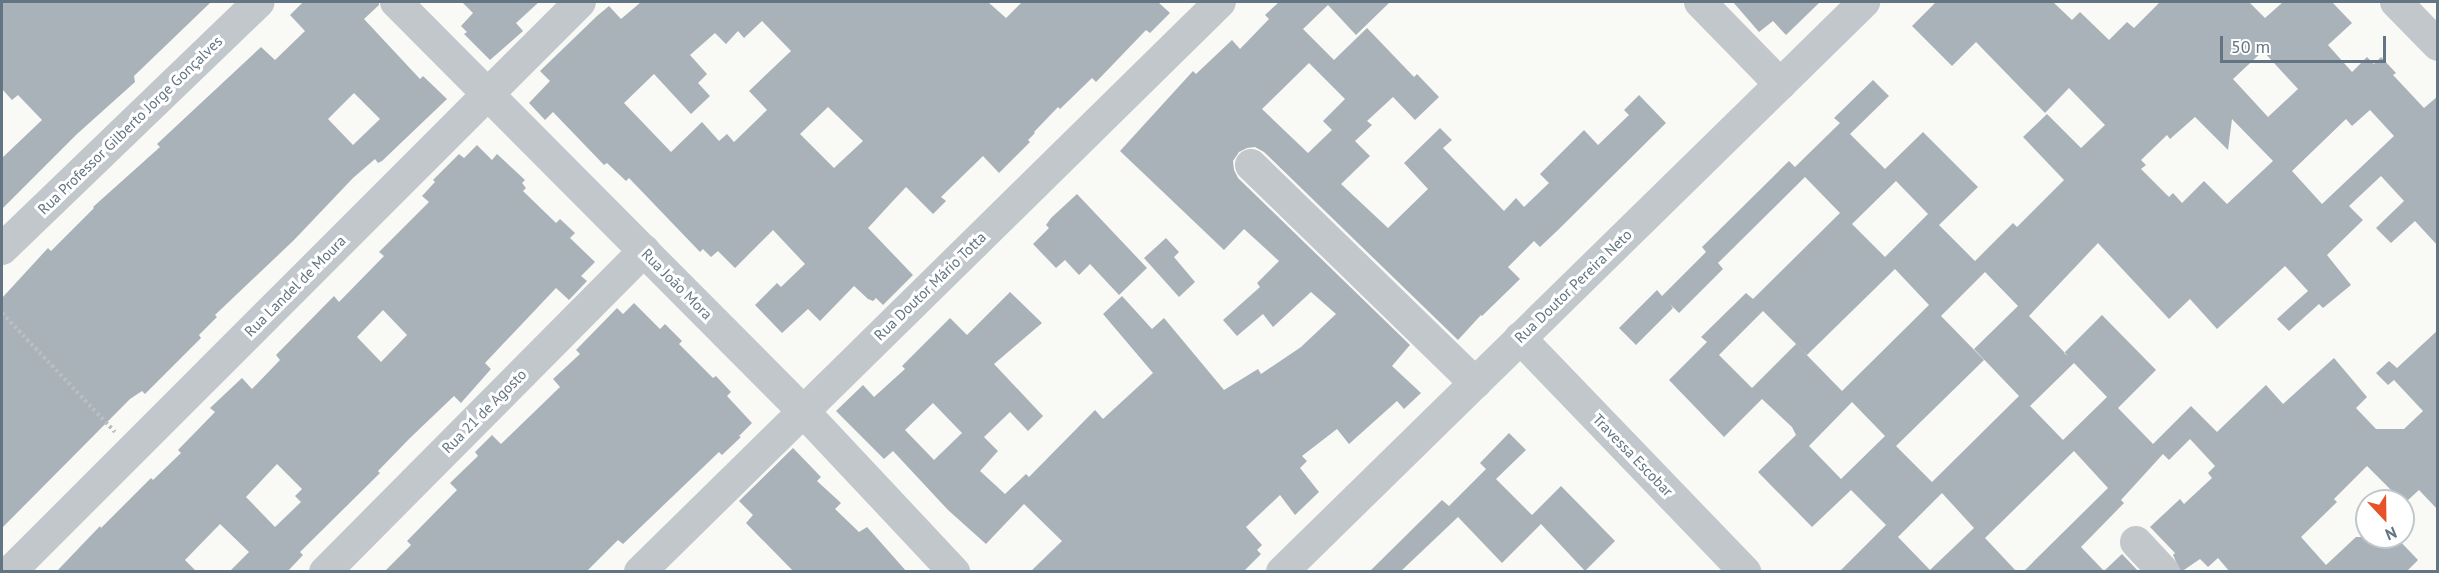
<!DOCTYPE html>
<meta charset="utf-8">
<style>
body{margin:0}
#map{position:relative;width:2439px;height:573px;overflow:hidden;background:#f9f9f6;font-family:"PT Sans",sans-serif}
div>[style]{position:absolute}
.building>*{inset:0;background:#a9b2b8}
.path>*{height:4px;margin-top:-2px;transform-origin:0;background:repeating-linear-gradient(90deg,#babec1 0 3px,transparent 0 6px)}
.minor>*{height:32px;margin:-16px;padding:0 16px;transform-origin:16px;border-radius:16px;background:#c2c7cb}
span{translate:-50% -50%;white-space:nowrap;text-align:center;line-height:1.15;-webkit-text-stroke:6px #fff;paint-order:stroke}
.street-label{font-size:15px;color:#637582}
.frame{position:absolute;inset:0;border:3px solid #637582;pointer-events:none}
.north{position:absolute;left:2355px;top:489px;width:60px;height:60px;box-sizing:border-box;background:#fff;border:2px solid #c1c8cd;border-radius:50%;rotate:158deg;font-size:16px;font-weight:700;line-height:24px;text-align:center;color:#637582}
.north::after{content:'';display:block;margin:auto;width:21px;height:27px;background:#e75328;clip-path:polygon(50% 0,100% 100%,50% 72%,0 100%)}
.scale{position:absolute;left:2220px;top:36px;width:166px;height:27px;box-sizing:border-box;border:3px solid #637582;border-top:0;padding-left:8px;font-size:18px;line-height:21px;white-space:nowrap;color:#637582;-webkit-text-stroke:4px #fff;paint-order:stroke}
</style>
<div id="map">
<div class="building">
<div style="clip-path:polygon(2px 2px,211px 2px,134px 76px,135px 82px,77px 134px,2px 209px,2px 158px,42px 120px,18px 95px,12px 100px,2px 89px)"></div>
<div style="clip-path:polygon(evenodd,303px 2px,379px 2px,379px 5px,364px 19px,420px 79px,423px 76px,447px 99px,382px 161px,378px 163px,375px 159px,353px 178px,294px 240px,215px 315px,217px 317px,199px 335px,201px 338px,145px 394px,142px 391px,130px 399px,2px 528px,2px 298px,48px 248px,51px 251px,94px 208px,93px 207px,160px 147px,157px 144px,261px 47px,275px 60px,305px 31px,290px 15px,303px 2px,354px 93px,380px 119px,353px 145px,328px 119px,354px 93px)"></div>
<div style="clip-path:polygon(462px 2px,539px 2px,516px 23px,523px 31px,490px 60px,464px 34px,467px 32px,461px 26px,473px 13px)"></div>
<div style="clip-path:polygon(evenodd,641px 2px,988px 2px,1006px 18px,1022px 2px,1158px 2px,1170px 13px,1150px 33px,1146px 30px,1096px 82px,1092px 78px,1060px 109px,1058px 107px,1034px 132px,1035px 133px,1028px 140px,1030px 142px,999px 173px,983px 156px,941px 197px,946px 201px,933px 214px,906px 187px,891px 203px,868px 228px,913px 275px,883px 305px,876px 298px,873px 301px,868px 299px,854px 286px,820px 321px,808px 309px,782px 333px,755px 305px,777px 283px,781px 287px,805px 264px,773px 230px,735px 268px,718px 251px,711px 257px,703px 249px,700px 252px,629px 178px,626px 181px,607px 163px,604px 165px,553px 112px,545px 120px,529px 103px,550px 81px,540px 71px,597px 16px,609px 6px,621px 19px,641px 2px,762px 21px,791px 51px,749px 91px,767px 110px,734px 142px,727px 134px,719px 141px,702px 122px,671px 152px,624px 103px,654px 74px,691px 114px,710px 96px,698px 83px,707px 74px,690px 55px,715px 33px,726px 44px,738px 31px,744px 38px,762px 21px,641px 2px,828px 107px,863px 141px,834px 168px,800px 134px,828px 107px)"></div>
<div style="clip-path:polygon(evenodd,1279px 2px,1390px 2px,1356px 35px,1328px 5px,1303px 29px,1334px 60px,1367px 28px,1414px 77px,1417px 74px,1439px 97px,1415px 120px,1393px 97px,1367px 121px,1372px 125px,1355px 141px,1370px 156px,1341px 184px,1388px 228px,1428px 189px,1404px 163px,1440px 128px,1452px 140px,1443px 148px,1504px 211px,1516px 198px,1524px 207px,1549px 183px,1540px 174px,1584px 130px,1598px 145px,1629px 115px,1624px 110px,1639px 95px,1666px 123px,1558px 230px,1540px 247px,1534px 241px,1508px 267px,1520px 279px,1482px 316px,1481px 315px,1458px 340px,1264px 152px,1255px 147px,1247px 148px,1239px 152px,1233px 161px,1234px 170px,1238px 178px,1410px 345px,1392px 366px,1421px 393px,1404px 409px,1397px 401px,1349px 444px,1337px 429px,1302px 456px,1307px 461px,1300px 468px,1319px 492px,1295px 515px,1280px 495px,1246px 527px,1262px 545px,1257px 550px,1261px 554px,1243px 572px,1030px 572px,1062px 541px,1024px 504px,986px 544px,948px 510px,893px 451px,884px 459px,836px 411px,863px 385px,874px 397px,905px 369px,902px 366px,950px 318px,967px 335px,1010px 292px,1042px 323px,994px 364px,1043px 416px,1028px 431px,1010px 412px,984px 437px,998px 451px,980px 471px,1005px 494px,1026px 474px,1029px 477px,1095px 410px,1103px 419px,1153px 373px,1103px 314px,1122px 296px,1152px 329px,1164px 318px,1224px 390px,1258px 369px,1261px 374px,1301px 347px,1336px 314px,1311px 292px,1273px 327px,1263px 314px,1237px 336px,1223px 320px,1260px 287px,1257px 283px,1279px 261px,1244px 229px,1224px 250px,1120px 151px,1193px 71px,1196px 74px,1232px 40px,1240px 49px,1269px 19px,1265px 15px,1279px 2px,1309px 63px,1345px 99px,1323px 121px,1332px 130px,1308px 153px,1262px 109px,1309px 63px,1279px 2px,933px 403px,962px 433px,934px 460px,905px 430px,933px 403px)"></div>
<div style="clip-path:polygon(1733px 2px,1820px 2px,1786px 35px,1773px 21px,1759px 32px)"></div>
<div style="clip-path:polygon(evenodd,1936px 2px,2053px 2px,2072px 20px,2080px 12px,2109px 40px,2127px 22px,2134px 28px,2160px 2px,2249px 2px,2265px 18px,2283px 2px,2332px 2px,2352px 23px,2328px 45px,2352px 72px,2367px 57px,2374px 64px,2381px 57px,2396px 73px,2393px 75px,2424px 108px,2438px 96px,2438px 246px,2415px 221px,2391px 243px,2376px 228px,2404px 201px,2381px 176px,2349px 206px,2363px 220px,2327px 255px,2351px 285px,2323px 308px,2319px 304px,2289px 331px,2277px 319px,2308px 291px,2285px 266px,2217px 329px,2190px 299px,2169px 319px,2098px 243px,2029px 316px,2068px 356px,2064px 353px,2102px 315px,2156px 370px,2118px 408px,2153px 444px,2191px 406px,2217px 432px,2266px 385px,2283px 404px,2334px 358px,2367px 397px,2356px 408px,2376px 429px,2404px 429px,2423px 411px,2394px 380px,2388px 385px,2376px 373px,2389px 361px,2397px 368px,2438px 330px,2438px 510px,2419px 490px,2408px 500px,2401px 500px,2367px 466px,2334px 499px,2337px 502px,2301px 537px,2326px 565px,2356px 537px,2396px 537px,2418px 560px,2406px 572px,2230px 572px,2218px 558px,2208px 567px,2200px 559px,2181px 572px,2173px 555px,2175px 553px,2150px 527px,2180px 499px,2184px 504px,2212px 478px,2208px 473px,2215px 466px,2190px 439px,2169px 460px,2163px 454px,2121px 500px,2124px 503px,2081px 547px,2104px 571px,2122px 554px,2139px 572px,2023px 572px,2108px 488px,2074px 451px,1985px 538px,2017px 572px,1839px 572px,1886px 525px,1851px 490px,1812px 527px,1758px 472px,1796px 435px,1792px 427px,1762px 399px,1724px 437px,1669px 380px,1707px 342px,1701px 337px,1746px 293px,1753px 299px,1840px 213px,1805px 177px,1718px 263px,1723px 269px,1679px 313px,1670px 304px,1673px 308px,1636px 345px,1619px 328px,1657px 290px,1662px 296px,1706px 252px,1702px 247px,1789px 161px,1795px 167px,1840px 123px,1834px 118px,1873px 80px,1889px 96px,1850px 134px,1887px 171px,1885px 169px,1923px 132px,1978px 187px,1939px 225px,1975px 261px,2013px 223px,2017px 227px,2064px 180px,2023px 137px,2047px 114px,2081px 148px,2105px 125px,2069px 88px,2045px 113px,1976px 42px,1952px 66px,1912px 26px,1936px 2px,2263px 51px,2298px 89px,2268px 117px,2233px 79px,2263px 51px,1936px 2px,2370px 110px,2394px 136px,2322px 204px,2292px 171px,2346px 119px,2352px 126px,2370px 110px,1936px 2px,2195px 117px,2228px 150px,2232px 119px,2273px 161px,2227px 204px,2204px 181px,2182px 203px,2173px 193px,2169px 197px,2141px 169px,2146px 165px,2141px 160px,2167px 135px,2170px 139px,2195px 117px,1936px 2px,1896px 181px,1928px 214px,1885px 257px,1852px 224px,1896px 181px,1936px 2px,1895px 269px,1929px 305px,1842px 391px,1796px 344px,1752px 388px,1719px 355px,1763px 311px,1807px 355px,1895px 269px,1936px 2px,1985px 272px,2018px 306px,1974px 349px,2019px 396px,1932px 482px,1896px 446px,1984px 360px,1941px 316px,1985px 272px,1936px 2px,2074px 363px,2107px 397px,2063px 440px,2030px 406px,2074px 363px,1936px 2px,1852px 402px,1885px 436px,1841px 479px,1809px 446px,1852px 402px,1936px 2px,1942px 493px,1974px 528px,1930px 570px,1898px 537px,1942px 493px)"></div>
<div style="clip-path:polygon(evenodd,477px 145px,492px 160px,497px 154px,525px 180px,522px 183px,526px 188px,523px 191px,556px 223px,560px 219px,575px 233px,570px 238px,595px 262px,581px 276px,587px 281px,569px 300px,556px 288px,485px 363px,491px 369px,461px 403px,454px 396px,410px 438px,378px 471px,380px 473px,300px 552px,303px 555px,287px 572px,229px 572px,249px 552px,220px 524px,185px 560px,197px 572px,56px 572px,100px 526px,101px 528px,151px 478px,153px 480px,181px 453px,178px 450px,215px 412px,210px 408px,242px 378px,252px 389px,280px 360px,276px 355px,334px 296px,339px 302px,384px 256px,379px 252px,429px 202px,422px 196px,435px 182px,433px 180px,459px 154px,464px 158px,477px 145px,383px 310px,407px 335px,381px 362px,357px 337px,383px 310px,477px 145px,277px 464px,302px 489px,295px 496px,301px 502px,275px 527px,246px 497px,277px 464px)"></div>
<div style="clip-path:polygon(1077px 194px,1147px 268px,1119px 295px,1090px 264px,1079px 275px,1065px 260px,1056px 268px,1033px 244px,1049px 228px,1046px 225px,1051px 218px)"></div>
<div style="clip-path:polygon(1166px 238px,1179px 252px,1174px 257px,1195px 282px,1179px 297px,1144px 258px)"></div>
<div style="clip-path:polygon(634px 303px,660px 329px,665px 324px,682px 341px,679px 344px,713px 378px,716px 376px,731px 392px,727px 396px,752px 423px,739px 436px,741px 437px,722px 455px,719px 452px,623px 544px,618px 540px,586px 572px,384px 572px,411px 545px,407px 541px,457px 490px,450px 483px,478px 456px,475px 452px,492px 435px,501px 444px,560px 387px,553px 379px,580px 354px,576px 350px,617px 308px,623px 314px)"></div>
<div style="clip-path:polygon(1509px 433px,1526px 450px,1496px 479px,1532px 515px,1561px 486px,1615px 541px,1585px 571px,1541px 524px,1502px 563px,1458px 517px,1400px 572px,1369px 572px,1442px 500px,1449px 506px,1486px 469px,1480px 463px)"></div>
<div style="clip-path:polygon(793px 448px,821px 477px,817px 481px,841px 503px,835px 509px,859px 532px,867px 527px,907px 572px,794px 572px,746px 523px,753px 515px,739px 501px)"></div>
</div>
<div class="path">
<div style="left:2px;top:313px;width:164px;rotate:46.5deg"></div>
</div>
<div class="minor">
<div style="left:396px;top:2px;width:577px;rotate:45.14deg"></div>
<div style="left:803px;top:411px;width:221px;rotate:46.8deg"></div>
<div style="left:1700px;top:2px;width:115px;rotate:45.7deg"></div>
<div style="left:2396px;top:2px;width:60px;rotate:45.7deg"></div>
<div style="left:1251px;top:165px;width:313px;rotate:44.2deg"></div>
<div style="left:2px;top:249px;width:356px;rotate:-43.9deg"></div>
<div style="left:1520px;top:338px;width:325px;rotate:46.1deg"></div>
<div style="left:2136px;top:542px;width:41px;rotate:47deg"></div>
<div style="left:10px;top:572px;width:806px;rotate:-45deg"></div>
<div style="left:325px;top:572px;width:453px;rotate:-45.2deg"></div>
<div style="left:640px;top:572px;width:813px;rotate:-44.5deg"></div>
<div style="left:1282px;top:572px;width:815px;rotate:-44.4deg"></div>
</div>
<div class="street-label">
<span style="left:130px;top:125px;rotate:-44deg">Rua Professor Gilberto Jorge Gonçalves</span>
<span style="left:677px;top:284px;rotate:45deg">Rua João Mora</span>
<span style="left:295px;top:286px;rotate:-45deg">Rua Landel de Moura</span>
<span style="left:930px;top:286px;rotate:-44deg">Rua Doutor Mário Totta</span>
<span style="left:1573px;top:286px;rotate:-44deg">Rua Doutor Pereira Neto</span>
<span style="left:484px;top:411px;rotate:-45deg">Rua 21 de Agosto</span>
<span style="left:1633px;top:455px;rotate:46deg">Travessa Escobar</span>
</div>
<div class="frame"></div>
<div class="north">N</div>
<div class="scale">50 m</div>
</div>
